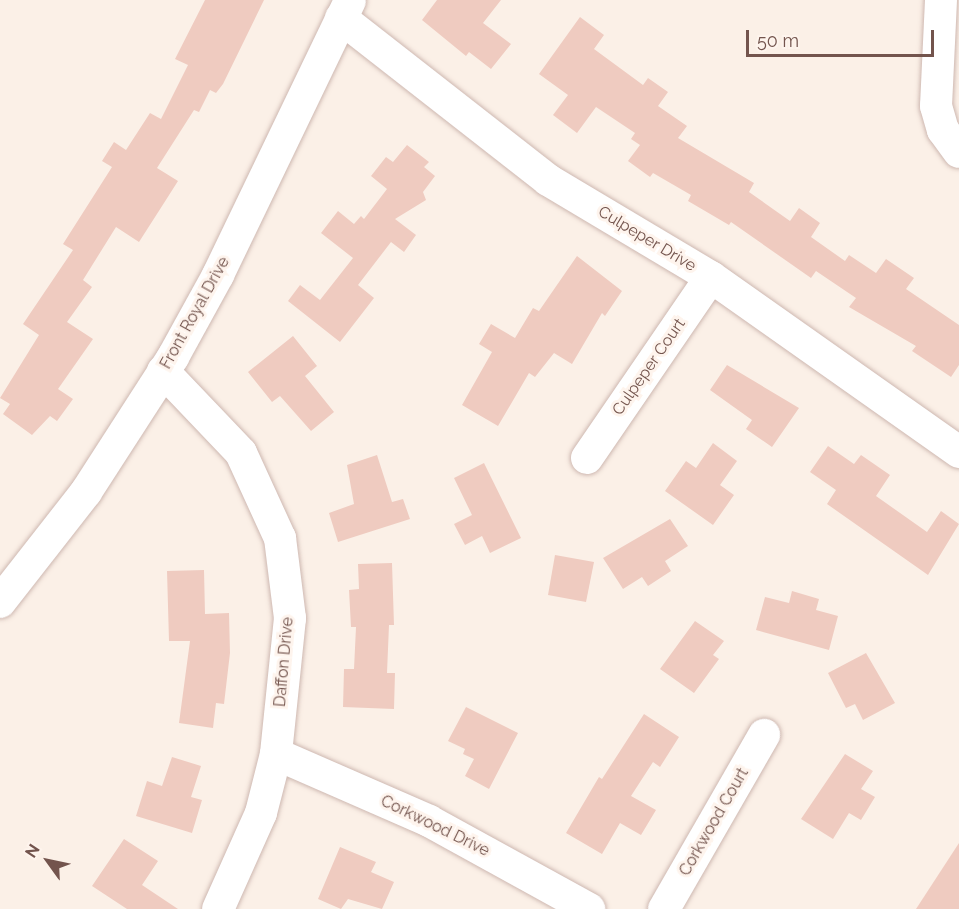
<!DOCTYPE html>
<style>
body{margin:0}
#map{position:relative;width:959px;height:909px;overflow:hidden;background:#fbf0e7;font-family:Raleway,sans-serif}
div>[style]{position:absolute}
.building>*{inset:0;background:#efcbc0}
.roads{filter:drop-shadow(0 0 2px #ceb8b1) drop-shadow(0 0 2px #ceb8b1)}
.minor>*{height:32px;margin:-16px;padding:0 16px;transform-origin:16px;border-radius:16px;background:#fff}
span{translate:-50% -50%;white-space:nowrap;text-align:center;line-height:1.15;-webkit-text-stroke:6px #fef4ed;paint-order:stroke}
.street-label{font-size:16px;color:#73544d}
.north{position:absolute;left:18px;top:831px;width:60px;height:60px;-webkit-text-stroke:4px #fef4ed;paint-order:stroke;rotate:303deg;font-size:16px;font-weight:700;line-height:24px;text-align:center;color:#73544d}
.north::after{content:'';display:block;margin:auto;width:21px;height:27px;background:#73544d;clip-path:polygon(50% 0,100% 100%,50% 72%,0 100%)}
.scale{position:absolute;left:746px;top:30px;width:188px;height:27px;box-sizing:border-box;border:3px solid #73544d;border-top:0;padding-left:8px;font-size:18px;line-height:21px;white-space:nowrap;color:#73544d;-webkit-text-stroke:4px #fef4ed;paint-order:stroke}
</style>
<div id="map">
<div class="building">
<div style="clip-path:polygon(205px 0,264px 0,223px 84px,216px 93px,210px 90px,199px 112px,194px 110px,157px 168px,178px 181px,164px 203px,139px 242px,116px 227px,83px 280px,92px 287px,67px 322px,93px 339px,58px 389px,73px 399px,57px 421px,50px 416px,32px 435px,3px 414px,10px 404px,0 398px,39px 335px,23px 324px,73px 250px,63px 244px,112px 167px,102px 161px,114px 142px,126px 150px,150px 113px,161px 119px,188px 65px,175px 59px)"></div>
<div style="clip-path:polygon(437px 0,501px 0,483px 23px,511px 44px,491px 69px,469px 52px,466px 56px,422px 20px)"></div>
<div style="clip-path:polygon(580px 17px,604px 35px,594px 49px,643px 85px,648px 78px,668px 92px,658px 106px,687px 126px,678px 138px,754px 183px,749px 192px,790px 221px,799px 208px,820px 223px,811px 237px,845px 261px,849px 255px,876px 273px,886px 259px,914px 278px,906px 289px,959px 325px,959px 365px,951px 377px,912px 351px,916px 346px,849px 307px,856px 298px,816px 271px,811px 278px,731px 222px,729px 225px,688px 201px,691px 195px,653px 173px,650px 177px,628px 161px,640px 145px,631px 139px,635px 133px,596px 107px,577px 133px,553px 115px,568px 95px,539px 74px)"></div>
<div style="clip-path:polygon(407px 145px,429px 162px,424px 167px,435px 176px,423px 192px,426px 200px,395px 219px,416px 235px,404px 252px,391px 242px,358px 285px,374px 298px,340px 342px,288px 301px,300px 285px,320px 300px,353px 258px,321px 233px,338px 211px,354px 224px,361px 216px,364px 219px,387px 189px,371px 176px,386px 157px,393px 162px)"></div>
<div style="clip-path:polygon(577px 256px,622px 291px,605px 316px,602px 313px,572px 364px,554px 353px,535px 377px,529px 373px,498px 426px,462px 405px,492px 352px,479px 344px,491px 324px,515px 338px,533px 308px,539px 311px)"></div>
<div style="clip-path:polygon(293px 336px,317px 366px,305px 376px,334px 412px,311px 431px,280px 396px,272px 402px,248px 372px)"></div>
<div style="clip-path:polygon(727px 365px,799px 408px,772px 447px,746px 429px,752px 420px,710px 390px)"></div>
<div style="clip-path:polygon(713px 443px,737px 461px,720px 485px,734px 495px,713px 525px,665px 491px,686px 461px,696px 468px)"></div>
<div style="clip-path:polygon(828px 446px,854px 464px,861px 455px,890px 475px,876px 496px,927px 532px,941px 511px,959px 524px,928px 575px,827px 504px,836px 490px,810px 472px)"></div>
<div style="clip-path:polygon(377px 455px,392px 502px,403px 499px,410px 519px,338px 542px,329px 513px,354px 504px,347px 465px)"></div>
<div style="clip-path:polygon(484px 463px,521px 538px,490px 553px,482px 536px,465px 545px,454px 524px,472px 515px,454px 478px)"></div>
<div style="clip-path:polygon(670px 519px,688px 546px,665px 561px,671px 571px,648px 586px,642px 577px,623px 589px,603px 558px)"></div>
<div style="clip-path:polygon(555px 555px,594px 562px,586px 602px,548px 595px)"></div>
<div style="clip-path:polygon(392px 563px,394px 625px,389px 625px,387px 673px,395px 673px,394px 709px,343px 707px,344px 669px,354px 669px,356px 627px,351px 627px,349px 590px,359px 589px,358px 564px)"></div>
<div style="clip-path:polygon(204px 570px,205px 614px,229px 613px,230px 653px,224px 704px,216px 703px,213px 728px,179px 723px,190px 641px,169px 641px,167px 571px)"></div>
<div style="clip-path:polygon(792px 591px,819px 599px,816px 610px,838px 616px,829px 650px,756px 630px,765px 597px,789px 603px)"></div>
<div style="clip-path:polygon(695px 621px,724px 641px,713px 655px,719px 659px,694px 693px,660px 669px)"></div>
<div style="clip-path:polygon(866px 653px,895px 703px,863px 720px,855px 704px,846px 708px,828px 673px)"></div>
<div style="clip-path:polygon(466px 707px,518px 733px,489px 789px,465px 776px,474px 759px,463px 754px,465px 749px,448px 741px)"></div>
<div style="clip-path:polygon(644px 714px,679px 737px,660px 767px,653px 762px,631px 796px,656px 810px,641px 835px,620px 823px,602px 854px,566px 833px,599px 777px,602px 779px)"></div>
<div style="clip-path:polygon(845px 754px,873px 771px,861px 789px,875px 797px,861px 820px,849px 813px,833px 839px,801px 819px)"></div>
<div style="clip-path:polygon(172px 757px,201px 766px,191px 797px,202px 800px,192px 833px,136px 816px,147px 781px,162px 786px)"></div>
<div style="clip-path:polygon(124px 839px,158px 861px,142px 885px,178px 909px,127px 909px,92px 886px)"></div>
<div style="clip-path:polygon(959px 843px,959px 909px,916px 909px)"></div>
<div style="clip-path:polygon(340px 847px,376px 862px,371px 872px,394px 882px,382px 909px,348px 899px,341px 909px,318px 899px)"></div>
</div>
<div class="roads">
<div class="minor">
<div style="left:941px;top:0;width:106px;rotate:92.7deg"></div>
<div style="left:936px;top:106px;width:25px;rotate:74deg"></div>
<div style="left:943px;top:130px;width:27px;rotate:54deg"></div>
<div style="left:341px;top:18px;width:263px;rotate:38deg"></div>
<div style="left:548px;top:180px;width:190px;rotate:30.8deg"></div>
<div style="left:711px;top:277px;width:304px;rotate:35.2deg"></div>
<div style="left:163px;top:371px;width:113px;rotate:46.4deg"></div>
<div style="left:241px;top:453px;width:94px;rotate:65.4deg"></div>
<div style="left:280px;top:538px;width:81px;rotate:82.9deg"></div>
<div style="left:290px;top:618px;width:137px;rotate:95.9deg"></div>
<div style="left:276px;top:754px;width:61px;rotate:104.3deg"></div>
<div style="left:261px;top:813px;width:105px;rotate:114.1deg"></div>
<div style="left:587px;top:458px;width:219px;rotate:-55.6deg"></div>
<div style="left:0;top:602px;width:140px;rotate:-52deg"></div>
<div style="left:86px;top:492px;width:161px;rotate:-57.2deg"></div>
<div style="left:173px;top:357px;width:94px;rotate:-61.2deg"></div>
<div style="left:218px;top:275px;width:304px;rotate:-64.3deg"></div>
<div style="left:276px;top:754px;width:167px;rotate:23.6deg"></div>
<div style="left:429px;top:821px;width:183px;rotate:28.8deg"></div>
<div style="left:664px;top:909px;width:201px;rotate:-60.1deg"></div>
</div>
</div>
<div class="street-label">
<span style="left:647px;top:239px;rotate:31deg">Culpeper Drive</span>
<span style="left:195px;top:313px;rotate:-61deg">Front Royal Drive</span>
<span style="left:649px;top:367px;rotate:-55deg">Culpeper Court</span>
<span style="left:284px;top:662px;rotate:-85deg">Daffon Drive</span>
<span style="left:714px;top:822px;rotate:-60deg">Corkwood Court</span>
<span style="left:435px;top:826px;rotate:26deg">Corkwood Drive</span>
</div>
<div class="north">N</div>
<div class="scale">50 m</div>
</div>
